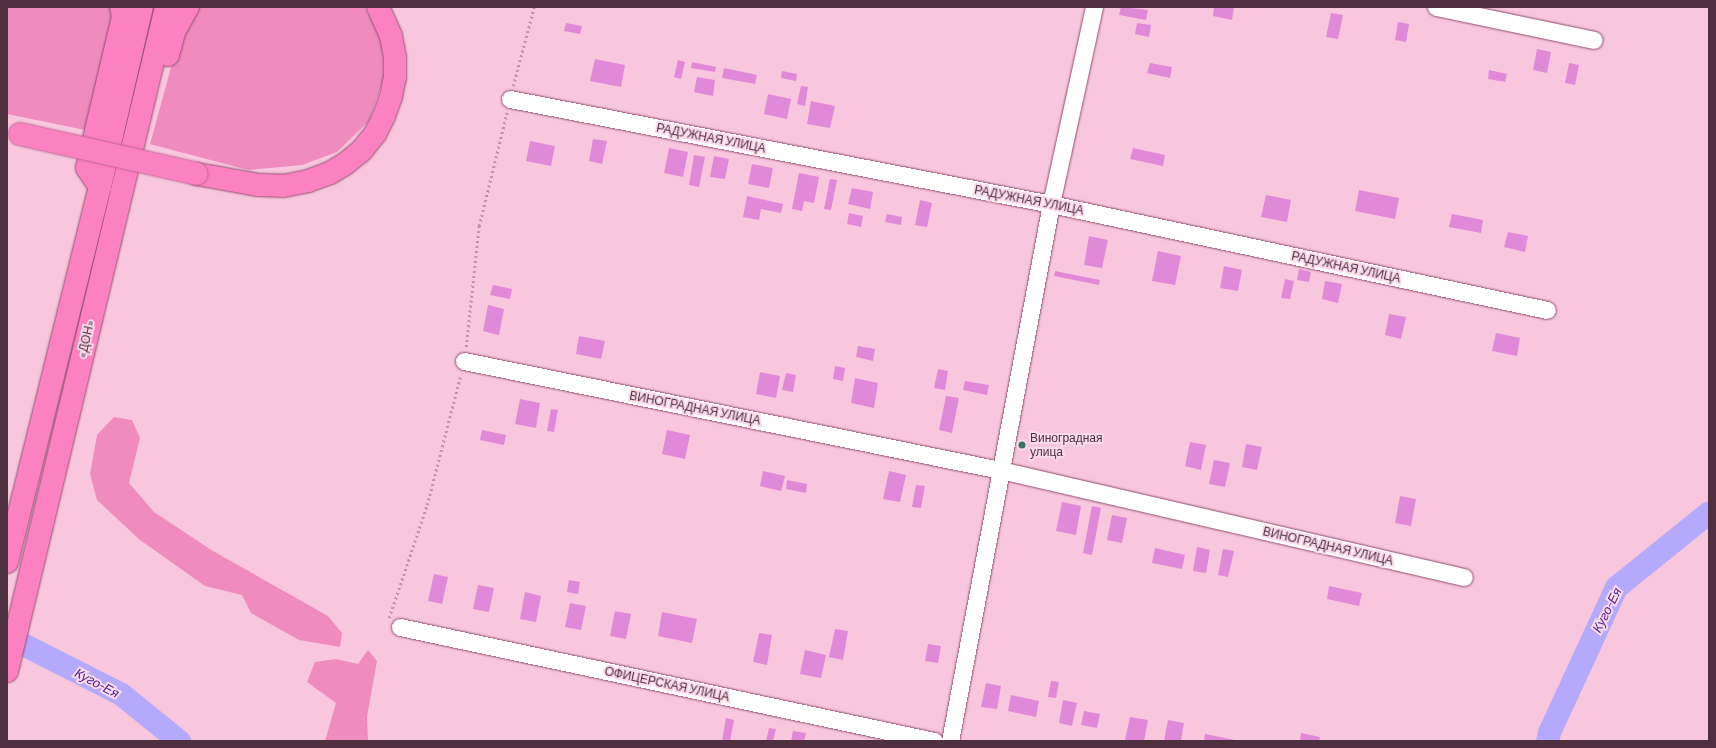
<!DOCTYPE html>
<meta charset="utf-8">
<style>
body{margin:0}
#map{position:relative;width:1716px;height:748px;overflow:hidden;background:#f8c7dd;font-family:Barlow,sans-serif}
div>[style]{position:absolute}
.green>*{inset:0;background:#ef8cbd}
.river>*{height:23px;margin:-11.5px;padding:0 11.5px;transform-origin:11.5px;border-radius:11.5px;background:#b5a9fc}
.building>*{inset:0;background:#e089d9}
.path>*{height:2.5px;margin-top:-1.25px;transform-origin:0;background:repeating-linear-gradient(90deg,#bf94a7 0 2px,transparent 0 5px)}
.roads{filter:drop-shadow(0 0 1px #924d70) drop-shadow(0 0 1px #924d70)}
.minor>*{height:17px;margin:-8.5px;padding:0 8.5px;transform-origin:8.5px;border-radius:8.5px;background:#fff}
.highway>*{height:22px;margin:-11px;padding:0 11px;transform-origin:11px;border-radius:11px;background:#fc81c0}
.bridges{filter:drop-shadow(0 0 1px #bf6593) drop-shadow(0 0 1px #bf6593)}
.highway-bridge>*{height:22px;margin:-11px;padding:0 11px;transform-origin:11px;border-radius:11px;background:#fc81c0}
.dots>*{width:11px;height:11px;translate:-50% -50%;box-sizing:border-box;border:2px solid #fbdae8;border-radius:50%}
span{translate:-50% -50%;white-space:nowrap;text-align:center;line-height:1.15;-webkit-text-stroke:4px #fbdae8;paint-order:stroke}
.street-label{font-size:12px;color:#4f303f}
.poi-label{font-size:12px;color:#4f303f}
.left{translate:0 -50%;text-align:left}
.water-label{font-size:13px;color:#49249a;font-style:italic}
.frame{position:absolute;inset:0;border:8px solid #4f303f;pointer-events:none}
</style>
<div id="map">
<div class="green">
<div style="clip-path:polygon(7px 7px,114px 7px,95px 132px,7px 114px)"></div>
<div style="clip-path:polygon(195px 7px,365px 7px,383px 43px,384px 79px,369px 121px,337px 152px,302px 165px,248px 170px,150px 144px,178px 42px)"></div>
<div style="clip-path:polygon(114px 417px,132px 420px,140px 438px,129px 483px,154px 512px,213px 551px,328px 616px,342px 633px,340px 647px,299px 640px,251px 613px,242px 595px,205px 586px,140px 540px,97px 500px,90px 474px,97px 435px)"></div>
<div style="clip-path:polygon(368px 650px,377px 661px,367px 717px,368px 741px,325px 741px,336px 703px,307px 682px,315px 662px,336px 659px,358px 664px)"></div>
</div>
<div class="river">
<div style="left:7px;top:636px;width:128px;rotate:27deg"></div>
<div style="left:121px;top:694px;width:75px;rotate:39deg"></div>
<div style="left:1547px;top:741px;width:9px;rotate:-77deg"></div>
<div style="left:1549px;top:732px;width:160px;rotate:-65.2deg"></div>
<div style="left:1616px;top:587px;width:119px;rotate:-38.9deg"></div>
</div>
<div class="building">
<div style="clip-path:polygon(1121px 7px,1148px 10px,1146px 20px,1119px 15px)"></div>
<div style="clip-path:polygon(1214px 7px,1234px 7px,1232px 20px,1213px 16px)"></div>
<div style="clip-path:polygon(1331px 13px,1343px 15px,1338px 39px,1326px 37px)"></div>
<div style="clip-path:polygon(1398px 22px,1409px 24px,1406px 42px,1395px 40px)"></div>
<div style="clip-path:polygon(566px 23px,582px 26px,580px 34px,564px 31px)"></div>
<div style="clip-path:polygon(1137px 23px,1151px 25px,1149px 37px,1135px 34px)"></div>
<div style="clip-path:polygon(1537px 49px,1551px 52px,1547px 73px,1533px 70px)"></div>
<div style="clip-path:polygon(595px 59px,625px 65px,621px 87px,590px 81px)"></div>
<div style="clip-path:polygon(678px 60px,685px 62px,681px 79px,674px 77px)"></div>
<div style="clip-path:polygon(692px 62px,716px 67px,715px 72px,691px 68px)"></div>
<div style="clip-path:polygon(1150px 63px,1172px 67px,1170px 78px,1147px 73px)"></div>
<div style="clip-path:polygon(1569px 63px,1579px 65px,1575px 85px,1565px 83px)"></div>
<div style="clip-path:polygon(724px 68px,757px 75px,755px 84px,722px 78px)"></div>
<div style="clip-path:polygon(1489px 70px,1507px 74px,1505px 82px,1488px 79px)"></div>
<div style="clip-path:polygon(782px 71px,797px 74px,796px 81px,781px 78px)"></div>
<div style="clip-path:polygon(697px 77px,715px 80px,713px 96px,694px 92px)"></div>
<div style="clip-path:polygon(801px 86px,808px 87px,805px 106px,797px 104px)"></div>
<div style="clip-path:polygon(768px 94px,791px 99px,787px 119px,764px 114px)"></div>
<div style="clip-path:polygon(811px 101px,835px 106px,830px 128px,807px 124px)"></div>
<div style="clip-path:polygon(593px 139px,607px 141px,602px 164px,589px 161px)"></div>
<div style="clip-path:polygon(530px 141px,555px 146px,551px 166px,526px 161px)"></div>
<div style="clip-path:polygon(669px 148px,688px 152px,683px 177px,664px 173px)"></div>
<div style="clip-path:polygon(1133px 148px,1165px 155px,1163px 166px,1130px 159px)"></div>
<div style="clip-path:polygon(694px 155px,705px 157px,699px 187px,689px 185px)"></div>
<div style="clip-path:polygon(714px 156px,729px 159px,725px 179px,710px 177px)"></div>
<div style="clip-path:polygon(752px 164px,773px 168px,769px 188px,748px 184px)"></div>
<div style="clip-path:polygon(799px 173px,819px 177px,814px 203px,804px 201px,802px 211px,792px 209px)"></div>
<div style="clip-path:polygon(830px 179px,837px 180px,831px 210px,824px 209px)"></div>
<div style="clip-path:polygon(852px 188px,873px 192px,870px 209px,848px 204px)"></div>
<div style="clip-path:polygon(1359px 190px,1399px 198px,1395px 219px,1355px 211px)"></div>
<div style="clip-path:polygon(1266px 195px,1291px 200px,1287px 222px,1261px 217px)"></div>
<div style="clip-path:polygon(747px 196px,783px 204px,781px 213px,761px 209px,759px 220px,743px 217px)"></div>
<div style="clip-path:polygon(920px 200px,932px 203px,927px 227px,915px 225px)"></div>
<div style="clip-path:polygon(849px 213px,863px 216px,861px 227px,847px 224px)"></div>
<div style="clip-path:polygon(887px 214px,902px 217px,901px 225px,885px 222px)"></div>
<div style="clip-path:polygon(1452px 214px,1483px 220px,1481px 233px,1449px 227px)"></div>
<div style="clip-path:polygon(1508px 232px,1528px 236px,1525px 252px,1504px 247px)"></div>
<div style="clip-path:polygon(1089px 236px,1108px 240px,1102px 268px,1084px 265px)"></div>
<div style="clip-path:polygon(1158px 251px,1181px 256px,1175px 285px,1152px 281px)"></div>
<div style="clip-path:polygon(1224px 266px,1242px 270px,1238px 291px,1220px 288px)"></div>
<div style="clip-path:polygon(1299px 269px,1311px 272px,1309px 282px,1297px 280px)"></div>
<div style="clip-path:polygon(1055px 271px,1100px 280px,1099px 285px,1054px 276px)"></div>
<div style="clip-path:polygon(1285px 279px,1294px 281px,1290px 299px,1281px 298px)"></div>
<div style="clip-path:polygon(1325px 281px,1342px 284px,1338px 303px,1322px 299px)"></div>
<div style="clip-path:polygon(493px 285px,512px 289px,510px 299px,490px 295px)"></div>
<div style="clip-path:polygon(488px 305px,504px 309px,499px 335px,483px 331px)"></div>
<div style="clip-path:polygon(1389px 314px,1406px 317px,1401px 339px,1385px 335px)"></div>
<div style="clip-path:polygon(1496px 333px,1520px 338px,1517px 356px,1492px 351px)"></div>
<div style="clip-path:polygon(579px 336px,605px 341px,601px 359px,576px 354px)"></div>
<div style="clip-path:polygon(858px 346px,875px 349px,873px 361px,856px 357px)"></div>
<div style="clip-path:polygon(835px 366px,845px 368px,843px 381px,833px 379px)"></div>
<div style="clip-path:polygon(938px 369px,948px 371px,945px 390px,934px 388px)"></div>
<div style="clip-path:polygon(760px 372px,780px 376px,776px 398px,756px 394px)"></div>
<div style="clip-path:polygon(786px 373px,796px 375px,793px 392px,782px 390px)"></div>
<div style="clip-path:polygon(855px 378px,878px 383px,874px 408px,851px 403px)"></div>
<div style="clip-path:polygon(965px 381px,989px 385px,987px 395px,963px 390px)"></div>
<div style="clip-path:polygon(946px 396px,959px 398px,952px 433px,939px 430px)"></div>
<div style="clip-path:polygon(520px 399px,540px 403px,536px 428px,515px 424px)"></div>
<div style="clip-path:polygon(551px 409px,558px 410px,554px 432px,547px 431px)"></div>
<div style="clip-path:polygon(482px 430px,506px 435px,504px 445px,480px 440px)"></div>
<div style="clip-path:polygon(667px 430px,690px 435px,685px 459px,662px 454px)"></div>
<div style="clip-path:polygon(1190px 442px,1206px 445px,1201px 470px,1185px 466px)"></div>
<div style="clip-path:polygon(1246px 444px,1262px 447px,1257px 470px,1242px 467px)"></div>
<div style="clip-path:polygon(1214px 460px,1230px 463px,1225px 487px,1209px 484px)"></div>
<div style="clip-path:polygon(763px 471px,785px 476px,781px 491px,760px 486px)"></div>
<div style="clip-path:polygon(889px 471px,906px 475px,900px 502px,883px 499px)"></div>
<div style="clip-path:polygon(787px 480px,807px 484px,806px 493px,786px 489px)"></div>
<div style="clip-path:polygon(916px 485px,925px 486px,921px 508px,912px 507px)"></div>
<div style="clip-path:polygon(1400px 496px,1416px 499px,1411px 526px,1395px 523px)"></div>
<div style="clip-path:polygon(1062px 502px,1081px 506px,1076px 535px,1056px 531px)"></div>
<div style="clip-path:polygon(1092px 506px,1101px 508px,1092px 555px,1083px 553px)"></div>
<div style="clip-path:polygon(1112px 515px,1127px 518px,1122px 543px,1107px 540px)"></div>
<div style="clip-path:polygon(1197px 547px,1210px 550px,1206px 573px,1193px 571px)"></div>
<div style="clip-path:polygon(1155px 548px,1185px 555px,1182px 569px,1152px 563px)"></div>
<div style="clip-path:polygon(1223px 549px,1234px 551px,1228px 577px,1218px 575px)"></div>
<div style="clip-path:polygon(434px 574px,448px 577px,442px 604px,428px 601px)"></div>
<div style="clip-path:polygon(569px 580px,580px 582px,578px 594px,567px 592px)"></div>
<div style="clip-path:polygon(478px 585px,494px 588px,489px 612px,473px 609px)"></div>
<div style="clip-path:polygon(1329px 586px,1362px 593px,1359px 606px,1327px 599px)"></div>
<div style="clip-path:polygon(525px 592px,541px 596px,536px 622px,520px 619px)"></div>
<div style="clip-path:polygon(570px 603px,586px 606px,581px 630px,565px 627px)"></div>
<div style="clip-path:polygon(615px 611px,631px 614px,626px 639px,610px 636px)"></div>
<div style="clip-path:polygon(662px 612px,697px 619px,692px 643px,658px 636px)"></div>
<div style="clip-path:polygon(835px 629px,848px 631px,843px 660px,829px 657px)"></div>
<div style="clip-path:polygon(759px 633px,772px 635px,767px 665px,753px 662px)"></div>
<div style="clip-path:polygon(928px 644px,941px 646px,938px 663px,925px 661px)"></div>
<div style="clip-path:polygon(805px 650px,826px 655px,821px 678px,800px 674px)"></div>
<div style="clip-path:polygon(1051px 681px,1059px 682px,1056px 698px,1048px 697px)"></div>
<div style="clip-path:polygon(986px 683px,1001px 686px,997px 709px,981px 707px)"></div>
<div style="clip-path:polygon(1011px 695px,1039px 701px,1036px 717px,1008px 711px)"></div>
<div style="clip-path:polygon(1063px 700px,1077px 703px,1072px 726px,1059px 723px)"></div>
<div style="clip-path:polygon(1084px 711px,1100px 714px,1097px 728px,1081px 725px)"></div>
<div style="clip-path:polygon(1130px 717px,1148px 720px,1144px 741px,1125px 740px)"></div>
<div style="clip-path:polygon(726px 718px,734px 720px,730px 741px,722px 741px)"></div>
<div style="clip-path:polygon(1168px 720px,1184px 723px,1181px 741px,1164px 741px)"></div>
<div style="clip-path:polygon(769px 728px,776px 729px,773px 741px,766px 741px)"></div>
<div style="clip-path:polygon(793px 731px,806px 733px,804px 741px,791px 741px)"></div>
<div style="clip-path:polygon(1301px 733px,1320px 737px,1319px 741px,1300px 741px)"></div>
<div style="clip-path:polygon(1205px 734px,1235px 740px,1235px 741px,1204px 741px)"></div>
</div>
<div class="path">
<div style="left:513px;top:86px;width:82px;rotate:-75.1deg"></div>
<div style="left:466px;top:347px;width:122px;rotate:-83.9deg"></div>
<div style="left:479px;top:226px;width:117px;rotate:-76.2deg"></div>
<div style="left:389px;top:618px;width:119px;rotate:-71.4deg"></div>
<div style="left:427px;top:505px;width:135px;rotate:-75.5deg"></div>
</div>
<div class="roads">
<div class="minor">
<div style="left:1436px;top:7px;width:161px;rotate:11.8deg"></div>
<div style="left:510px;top:99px;width:551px;rotate:10.98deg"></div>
<div style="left:1051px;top:204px;width:507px;rotate:12.06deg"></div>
<div style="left:464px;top:361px;width:547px;rotate:11.49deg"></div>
<div style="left:1000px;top:470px;width:476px;rotate:13deg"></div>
<div style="left:400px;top:627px;width:546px;rotate:12.05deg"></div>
<div style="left:950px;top:741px;width:546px;rotate:-79.35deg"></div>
<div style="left:1051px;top:204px;width:202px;rotate:-77.7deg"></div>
</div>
<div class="highway">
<div style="left:168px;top:55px;width:24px;rotate:-75deg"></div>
<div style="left:174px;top:32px;width:29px;rotate:-61deg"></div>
<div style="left:197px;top:174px;width:63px;rotate:10.1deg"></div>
<div style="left:259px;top:185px;width:24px;rotate:2deg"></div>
<div style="left:283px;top:186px;width:25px;rotate:-11deg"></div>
<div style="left:308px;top:181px;width:23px;rotate:-20deg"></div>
<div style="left:330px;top:173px;width:17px;rotate:-31deg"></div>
<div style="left:345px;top:164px;width:22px;rotate:-39deg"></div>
<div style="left:362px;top:150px;width:21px;rotate:-51deg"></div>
<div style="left:375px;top:134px;width:20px;rotate:-63deg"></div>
<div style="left:384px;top:116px;width:20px;rotate:-70deg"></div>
<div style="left:391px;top:97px;width:20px;rotate:-79deg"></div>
<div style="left:395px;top:77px;width:20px;rotate:-90deg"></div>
<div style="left:395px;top:57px;width:21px;rotate:-101deg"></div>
<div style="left:391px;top:36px;width:32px;rotate:-114deg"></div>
<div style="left:100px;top:187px;width:23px;rotate:-124deg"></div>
<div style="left:87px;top:168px;width:155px;rotate:-76.6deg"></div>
<div style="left:123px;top:17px;width:10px;rotate:-101deg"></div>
<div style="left:7px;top:562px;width:386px;rotate:-76.1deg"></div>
<div style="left:100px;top:187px;width:185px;rotate:-76.9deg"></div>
<div style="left:7px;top:671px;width:683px;rotate:-76.53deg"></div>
</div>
</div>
<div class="bridges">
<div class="highway-bridge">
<div style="left:20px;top:134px;width:181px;rotate:12.7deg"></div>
</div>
</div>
<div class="dots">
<div style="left:1022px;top:445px;background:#34715e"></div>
</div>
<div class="street-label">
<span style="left:711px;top:138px;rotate:11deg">РАДУЖНАЯ УЛИЦА</span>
<span style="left:1029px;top:200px;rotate:11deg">РАДУЖНАЯ УЛИЦА</span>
<span style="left:1346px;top:267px;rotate:12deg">РАДУЖНАЯ УЛИЦА</span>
<span style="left:86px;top:339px;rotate:-77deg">«ДОН»</span>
<span style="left:695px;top:408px;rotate:11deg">ВИНОГРАДНАЯ УЛИЦА</span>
<span style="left:1328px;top:546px;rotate:13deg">ВИНОГРАДНАЯ УЛИЦА</span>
<span style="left:667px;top:684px;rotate:12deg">ОФИЦЕРСКАЯ УЛИЦА</span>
</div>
<div class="poi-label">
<span class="left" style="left:1030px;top:445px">Виноградная<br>улица</span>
</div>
<div class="water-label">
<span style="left:1607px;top:610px;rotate:-63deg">Куго-Ея</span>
<span style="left:97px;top:683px;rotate:28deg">Куго-Ея</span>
</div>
<div class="frame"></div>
</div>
